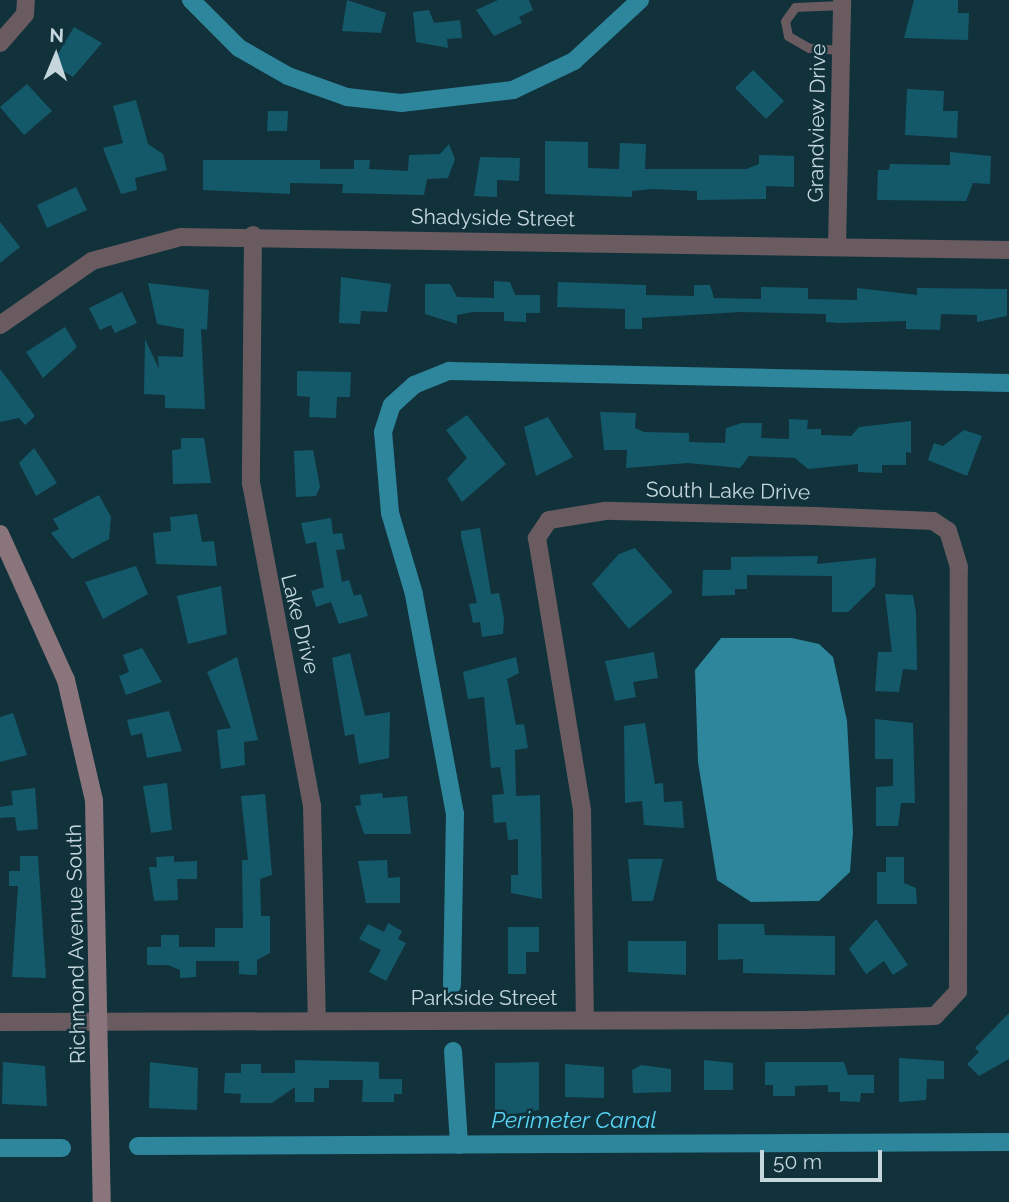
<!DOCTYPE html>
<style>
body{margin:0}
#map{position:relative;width:1009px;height:1202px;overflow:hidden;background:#11323b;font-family:Raleway,sans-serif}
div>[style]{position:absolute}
.water>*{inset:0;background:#2e869d}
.canal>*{height:18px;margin:-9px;padding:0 9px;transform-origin:9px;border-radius:9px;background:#2e869d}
.building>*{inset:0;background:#14596a}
.lane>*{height:9px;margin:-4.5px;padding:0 4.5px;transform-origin:4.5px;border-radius:4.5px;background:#695b60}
.street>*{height:18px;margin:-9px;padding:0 9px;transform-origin:9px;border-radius:9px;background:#695b60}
.secondary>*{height:18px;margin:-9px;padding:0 9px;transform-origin:9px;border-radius:9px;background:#8a757c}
span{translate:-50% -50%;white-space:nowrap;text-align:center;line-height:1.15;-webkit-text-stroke:5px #11323b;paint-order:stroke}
.street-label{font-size:21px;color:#c5d7dd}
.water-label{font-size:23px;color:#57d3f5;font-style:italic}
.north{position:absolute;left:21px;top:21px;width:70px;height:70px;-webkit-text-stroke:5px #11323b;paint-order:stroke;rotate:2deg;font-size:19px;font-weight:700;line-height:28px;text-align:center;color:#c5d7dd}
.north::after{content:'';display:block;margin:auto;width:24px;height:32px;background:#c5d7dd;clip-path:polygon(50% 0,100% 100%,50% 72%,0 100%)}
.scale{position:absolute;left:760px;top:1150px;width:122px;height:32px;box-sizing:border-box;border:4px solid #c5d7dd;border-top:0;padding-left:9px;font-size:21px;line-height:24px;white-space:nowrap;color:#c5d7dd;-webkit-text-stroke:5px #11323b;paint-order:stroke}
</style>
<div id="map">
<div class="water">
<div style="clip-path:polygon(721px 638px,792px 638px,819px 644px,833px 657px,847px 721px,853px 832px,850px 872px,819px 901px,751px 902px,717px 880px,698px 762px,695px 670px)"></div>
</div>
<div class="canal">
<div style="left:191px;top:0;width:68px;rotate:45deg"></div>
<div style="left:239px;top:48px;width:56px;rotate:29.7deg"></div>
<div style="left:288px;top:76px;width:63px;rotate:19.6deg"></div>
<div style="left:347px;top:97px;width:54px;rotate:6.3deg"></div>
<div style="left:401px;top:103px;width:113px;rotate:-6.6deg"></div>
<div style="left:513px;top:90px;width:68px;rotate:-25.4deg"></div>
<div style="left:574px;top:61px;width:90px;rotate:-42.7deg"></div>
<div style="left:452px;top:985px;width:171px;rotate:-89deg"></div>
<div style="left:455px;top:814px;width:224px;rotate:-100.6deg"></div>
<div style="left:414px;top:594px;width:84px;rotate:-106.5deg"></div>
<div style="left:390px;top:513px;width:81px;rotate:-94.9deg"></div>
<div style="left:383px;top:432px;width:28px;rotate:-72deg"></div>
<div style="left:392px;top:405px;width:30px;rotate:-42deg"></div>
<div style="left:414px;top:385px;width:38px;rotate:-22deg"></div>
<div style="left:449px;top:371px;width:560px;rotate:1.23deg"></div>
<div style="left:453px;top:1051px;width:94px;rotate:86.3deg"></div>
<div style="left:138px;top:1146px;width:871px;rotate:-0.26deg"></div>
<div style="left:0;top:1148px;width:62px"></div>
</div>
<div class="building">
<div style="clip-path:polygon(347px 0,386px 13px,381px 33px,342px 31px)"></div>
<div style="clip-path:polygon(498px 0,529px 0,533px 10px,519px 17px,522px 23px,494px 36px,476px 10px)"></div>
<div style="clip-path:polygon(914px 0,958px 0,958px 13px,969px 13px,968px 40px,904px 38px)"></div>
<div style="clip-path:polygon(429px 10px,434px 23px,460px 20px,462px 38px,447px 39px,448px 48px,416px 42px,413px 12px)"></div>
<div style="clip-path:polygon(74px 27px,102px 43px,73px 77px,52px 64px)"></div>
<div style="clip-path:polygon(753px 70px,784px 101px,766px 119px,735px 88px)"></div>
<div style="clip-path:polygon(27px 84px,52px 111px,24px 135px,0 107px)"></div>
<div style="clip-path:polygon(907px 89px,944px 91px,943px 111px,958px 111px,957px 138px,905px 135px)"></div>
<div style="clip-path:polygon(136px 100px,148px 144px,163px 154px,167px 170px,135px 178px,137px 190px,121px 194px,103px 148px,123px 143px,113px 106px)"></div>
<div style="clip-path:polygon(268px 111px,288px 111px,287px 131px,267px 131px)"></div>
<div style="clip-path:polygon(545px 141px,588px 142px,588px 168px,619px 169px,620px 143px,646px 144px,645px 169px,746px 169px,759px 164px,759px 155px,794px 156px,794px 187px,766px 186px,766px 199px,697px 200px,697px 191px,653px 189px,632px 191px,632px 197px,545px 194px)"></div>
<div style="clip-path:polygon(449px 144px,455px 159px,448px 178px,427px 179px,424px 195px,342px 193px,343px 184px,290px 183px,290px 194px,203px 190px,203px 160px,320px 160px,320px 169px,354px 169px,354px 160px,370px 160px,369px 169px,408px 171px,409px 155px,440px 154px)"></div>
<div style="clip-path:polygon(950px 152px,991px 156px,990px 184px,973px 183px,966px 201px,877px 200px,878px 170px,889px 170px,890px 164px,950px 165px)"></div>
<div style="clip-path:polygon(480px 157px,520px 158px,519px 181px,497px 180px,497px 197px,474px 196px)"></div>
<div style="clip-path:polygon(76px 187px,87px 210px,47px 228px,37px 205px)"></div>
<div style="clip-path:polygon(0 222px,20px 247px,0 263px)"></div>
<div style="clip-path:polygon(341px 277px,391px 284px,387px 312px,361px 311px,360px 324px,339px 323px)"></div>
<div style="clip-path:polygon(494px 281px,510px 282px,515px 295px,540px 295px,540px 313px,526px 313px,526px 322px,504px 321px,504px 312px,473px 312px,457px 315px,457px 324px,425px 314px,425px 284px,450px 284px,457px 297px,494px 298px)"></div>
<div style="clip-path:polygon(558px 282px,646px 285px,646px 295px,694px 296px,694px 285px,710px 285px,714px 298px,761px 299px,761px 287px,808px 288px,808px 299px,857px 300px,857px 288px,917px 295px,917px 288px,1007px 289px,1007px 316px,977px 322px,977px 315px,941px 314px,940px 330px,906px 329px,906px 321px,840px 323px,826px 322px,826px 314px,740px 312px,642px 318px,642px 329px,625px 329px,625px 309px,557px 307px)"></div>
<div style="clip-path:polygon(148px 283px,209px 290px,207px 330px,201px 329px,205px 409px,165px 408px,165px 395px,144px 394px,145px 339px,159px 369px,158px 356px,183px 357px,184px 329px,157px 324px)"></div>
<div style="clip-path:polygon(122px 292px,137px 323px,115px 333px,111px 325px,100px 330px,89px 308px)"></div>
<div style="clip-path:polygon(65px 327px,77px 347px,43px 378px,26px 352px)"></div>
<div style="clip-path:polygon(0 369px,35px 416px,25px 425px,19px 418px,0 422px)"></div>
<div style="clip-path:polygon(297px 371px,351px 372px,350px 397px,337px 397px,336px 418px,309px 417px,310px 397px,297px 396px)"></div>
<div style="clip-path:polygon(600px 412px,636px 413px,635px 428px,644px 432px,689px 433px,689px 442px,725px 443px,726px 428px,742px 423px,762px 423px,761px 438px,789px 439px,789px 419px,808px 420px,807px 429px,821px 429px,821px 435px,851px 436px,859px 427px,911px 421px,911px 453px,906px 452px,906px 465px,882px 465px,882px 473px,858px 472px,858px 464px,808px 469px,795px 458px,749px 456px,740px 468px,688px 463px,626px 468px,627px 450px,604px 450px)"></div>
<div style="clip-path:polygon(467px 415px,506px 464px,462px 502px,447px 479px,467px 458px,446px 430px)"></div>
<div style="clip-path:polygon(548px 417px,573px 457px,536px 476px,524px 427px)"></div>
<div style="clip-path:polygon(964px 430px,982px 436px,967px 476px,928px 460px,934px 443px,943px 446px)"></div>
<div style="clip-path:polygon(181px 438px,204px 438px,211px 483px,173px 484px,172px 450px,181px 449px)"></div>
<div style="clip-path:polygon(34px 448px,57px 483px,36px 496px,19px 463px)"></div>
<div style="clip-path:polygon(313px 450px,320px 487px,316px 496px,296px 497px,294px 451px)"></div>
<div style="clip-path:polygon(99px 495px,111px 517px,109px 539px,72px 559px,51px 533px,59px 529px,53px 519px)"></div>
<div style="clip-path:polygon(197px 514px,202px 542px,214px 541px,217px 566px,156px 564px,153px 533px,171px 531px,170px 517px)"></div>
<div style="clip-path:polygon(331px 518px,333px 534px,342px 533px,345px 549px,336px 550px,342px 582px,349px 580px,354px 596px,361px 594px,368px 616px,339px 624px,331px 602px,316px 607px,311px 591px,324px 587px,316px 542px,306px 544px,301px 523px)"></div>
<div style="clip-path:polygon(480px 528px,491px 594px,499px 593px,504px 618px,503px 634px,482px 637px,480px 622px,473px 623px,469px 604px,477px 603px,461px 537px,461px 531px)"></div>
<div style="clip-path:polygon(635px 548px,673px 592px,629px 629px,592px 584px,619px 554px)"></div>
<div style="clip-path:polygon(818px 556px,817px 564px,876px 558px,875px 586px,848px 612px,832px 612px,832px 576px,747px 575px,747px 589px,735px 589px,735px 595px,702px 596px,703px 570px,731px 570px,731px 557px)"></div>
<div style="clip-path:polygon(136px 566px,148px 594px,103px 619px,85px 582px)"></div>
<div style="clip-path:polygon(221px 586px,227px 634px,188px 644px,177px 596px)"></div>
<div style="clip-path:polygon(885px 594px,913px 595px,916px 613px,917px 670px,903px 669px,899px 692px,875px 691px,878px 652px,892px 652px)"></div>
<div style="clip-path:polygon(142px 648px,162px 682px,126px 695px,119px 676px,129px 672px,123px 655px)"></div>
<div style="clip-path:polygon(654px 652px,658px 678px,633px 682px,636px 697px,615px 701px,605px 661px)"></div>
<div style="clip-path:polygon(350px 653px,365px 716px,390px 712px,389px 758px,359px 764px,354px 734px,345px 736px,332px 658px)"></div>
<div style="clip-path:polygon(237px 657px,258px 740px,244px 742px,245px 765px,221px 769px,217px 730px,231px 728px,207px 672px)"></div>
<div style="clip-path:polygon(516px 657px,519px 673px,507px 679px,516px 725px,524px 724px,528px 748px,515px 750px,516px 796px,540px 795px,542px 899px,511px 893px,511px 875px,518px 875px,518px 839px,508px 840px,506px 822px,494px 823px,492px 795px,504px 794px,500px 767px,491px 768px,484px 697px,468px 699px,463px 672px)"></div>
<div style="clip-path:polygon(169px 711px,182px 751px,147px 758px,142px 733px,131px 736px,127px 720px)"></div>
<div style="clip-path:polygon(13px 713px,27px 755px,0 762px,0 717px)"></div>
<div style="clip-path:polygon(875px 719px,913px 723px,915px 803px,901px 803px,898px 826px,876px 826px,876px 787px,893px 786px,893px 759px,875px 759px)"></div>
<div style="clip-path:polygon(645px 723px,655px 784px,663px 783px,664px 802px,682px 801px,684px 828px,644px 825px,642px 801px,625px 803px,624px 726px)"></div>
<div style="clip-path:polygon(167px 783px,172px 830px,151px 833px,143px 786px)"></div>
<div style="clip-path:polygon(35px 788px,38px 829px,17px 831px,15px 817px,0 818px,0 807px,13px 805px,11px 791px)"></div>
<div style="clip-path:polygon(382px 793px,383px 798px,407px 796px,411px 834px,364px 834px,355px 806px,361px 805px,360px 795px)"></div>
<div style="clip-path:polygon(265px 794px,272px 875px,260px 879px,261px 916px,270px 916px,270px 953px,257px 960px,257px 975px,239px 974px,239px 961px,196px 961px,196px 977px,180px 978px,180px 970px,168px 965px,147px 965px,147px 947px,161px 947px,161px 935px,179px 935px,179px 947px,215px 947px,215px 928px,243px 928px,242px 860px,248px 860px,241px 796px)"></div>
<div style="clip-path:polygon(20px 856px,38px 856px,46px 978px,12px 977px,18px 886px,9px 886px,9px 871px,20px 871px)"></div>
<div style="clip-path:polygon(174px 856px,174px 862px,197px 861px,197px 879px,177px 879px,178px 900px,154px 901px,149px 867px,157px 867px,156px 857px)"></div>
<div style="clip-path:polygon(886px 857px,904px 857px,904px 883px,916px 888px,917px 904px,877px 904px,877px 872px,886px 872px)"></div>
<div style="clip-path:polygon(628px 859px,663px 859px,653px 901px,632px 901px)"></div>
<div style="clip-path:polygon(387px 860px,388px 878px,400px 877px,400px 903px,366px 903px,358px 861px)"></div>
<div style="clip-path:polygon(876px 919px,908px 965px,893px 975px,884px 961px,866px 974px,849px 949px)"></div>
<div style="clip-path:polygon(388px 923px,402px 931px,398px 939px,406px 943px,386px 981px,369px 972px,381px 950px,359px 939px,368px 924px,384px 932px)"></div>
<div style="clip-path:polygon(718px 924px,764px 924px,765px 935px,835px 936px,835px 975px,743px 973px,743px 959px,718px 960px)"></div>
<div style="clip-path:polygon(508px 927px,539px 927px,539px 952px,526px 952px,526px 974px,508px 974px)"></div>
<div style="clip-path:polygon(628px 941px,686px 941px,686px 975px,628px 972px)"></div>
<div style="clip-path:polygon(1009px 1013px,1009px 1059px,979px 1076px,967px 1064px,979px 1052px,975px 1048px)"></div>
<div style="clip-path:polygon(899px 1058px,944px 1061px,944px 1079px,927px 1079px,926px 1100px,899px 1102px)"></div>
<div style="clip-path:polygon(295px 1060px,379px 1062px,379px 1079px,402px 1079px,402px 1094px,394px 1094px,394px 1102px,362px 1102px,363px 1080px,329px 1080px,329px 1088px,314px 1088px,314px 1102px,295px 1102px,295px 1087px,272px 1103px,240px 1103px,241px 1094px,224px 1093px,225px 1073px,241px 1073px,241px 1064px,261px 1064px,261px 1073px,295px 1073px)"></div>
<div style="clip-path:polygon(704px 1060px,733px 1063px,733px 1090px,704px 1090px)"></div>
<div style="clip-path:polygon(3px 1062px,45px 1066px,47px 1106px,2px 1104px)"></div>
<div style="clip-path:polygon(150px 1062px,198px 1068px,197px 1110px,149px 1108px)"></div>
<div style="clip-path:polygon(539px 1062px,539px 1110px,495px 1117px,495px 1063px)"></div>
<div style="clip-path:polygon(765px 1062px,844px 1062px,848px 1075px,874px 1075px,874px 1093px,861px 1093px,860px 1102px,840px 1101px,840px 1092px,828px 1092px,828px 1085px,795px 1086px,795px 1096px,773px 1096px,773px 1085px,765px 1085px)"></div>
<div style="clip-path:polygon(565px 1064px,604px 1067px,604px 1098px,565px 1097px)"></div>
<div style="clip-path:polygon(641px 1065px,671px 1069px,671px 1092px,633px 1093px,632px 1070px)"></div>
</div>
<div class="lane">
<div style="left:841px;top:50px;width:32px;rotate:-176deg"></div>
<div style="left:809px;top:48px;width:24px;rotate:-150deg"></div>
<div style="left:788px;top:36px;width:15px;rotate:-101deg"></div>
<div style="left:785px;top:21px;width:17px;rotate:-54deg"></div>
<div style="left:795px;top:7px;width:47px;rotate:-2.4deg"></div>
</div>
<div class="street">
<div style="left:0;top:43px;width:38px;rotate:-49deg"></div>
<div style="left:25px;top:14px;width:14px;rotate:-86deg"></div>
<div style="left:253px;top:235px;width:248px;rotate:90.5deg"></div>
<div style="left:251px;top:483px;width:328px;rotate:79.3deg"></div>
<div style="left:312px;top:805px;width:216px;rotate:88.7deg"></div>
<div style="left:837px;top:247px;width:247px;rotate:-88.8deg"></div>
<div style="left:0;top:325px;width:112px;rotate:-34.8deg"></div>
<div style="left:92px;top:261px;width:92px;rotate:-15.1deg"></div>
<div style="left:181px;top:237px;width:828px;rotate:0.9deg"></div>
<div style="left:0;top:1022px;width:806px;rotate:-0.14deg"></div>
<div style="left:806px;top:1020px;width:129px;rotate:-1.8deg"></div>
<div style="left:935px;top:1016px;width:34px;rotate:-47deg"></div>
<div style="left:958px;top:991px;width:424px;rotate:-89.9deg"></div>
<div style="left:959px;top:567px;width:38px;rotate:-107deg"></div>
<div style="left:948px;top:531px;width:18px;rotate:-146deg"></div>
<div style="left:933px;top:521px;width:118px;rotate:-177.6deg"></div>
<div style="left:815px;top:516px;width:210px;rotate:-178.6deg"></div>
<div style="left:605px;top:511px;width:57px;rotate:170.9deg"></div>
<div style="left:549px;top:520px;width:22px;rotate:124deg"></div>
<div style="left:537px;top:538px;width:277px;rotate:80.6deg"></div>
<div style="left:582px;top:811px;width:209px;rotate:89.2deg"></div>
</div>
<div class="secondary">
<div style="left:0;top:534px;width:160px;rotate:65.7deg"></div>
<div style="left:66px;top:680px;width:123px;rotate:76.9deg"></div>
<div style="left:94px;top:800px;width:402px;rotate:88.9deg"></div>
</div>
<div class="street-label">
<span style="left:817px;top:123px;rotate:-89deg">Grandview Drive</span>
<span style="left:493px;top:218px;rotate:1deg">Shadyside Street</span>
<span style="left:728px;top:491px;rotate:1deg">South Lake Drive</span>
<span style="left:300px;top:624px;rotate:76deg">Lake Drive</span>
<span style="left:76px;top:944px;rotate:-91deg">Richmond Avenue South</span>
<span style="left:484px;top:998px">Parkside Street</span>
</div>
<div class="water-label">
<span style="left:574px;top:1120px">Perimeter Canal</span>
</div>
<div class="north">N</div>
<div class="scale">50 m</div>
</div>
